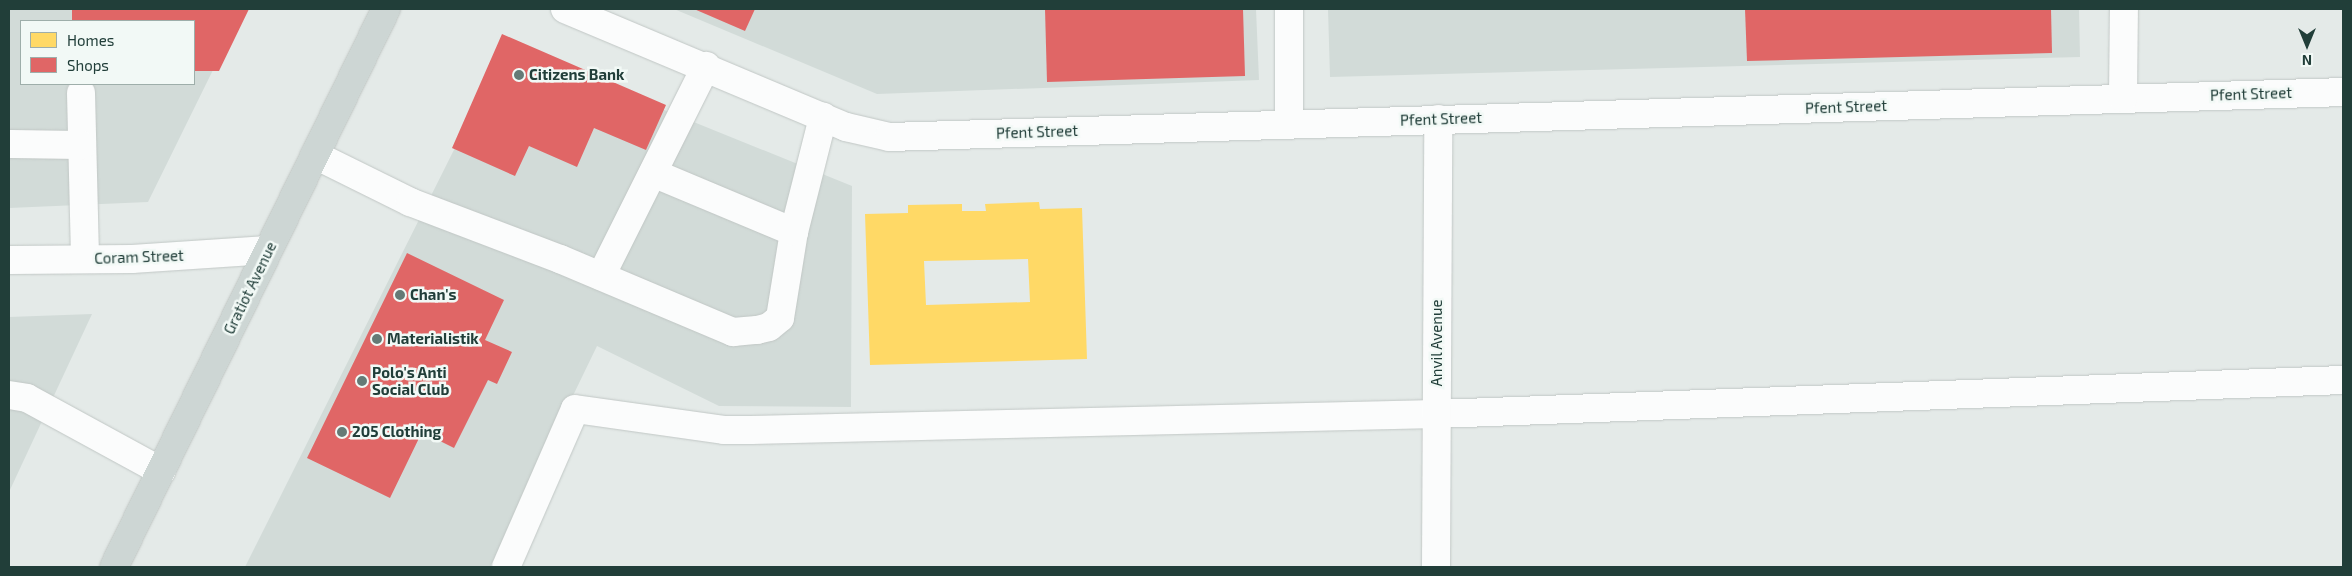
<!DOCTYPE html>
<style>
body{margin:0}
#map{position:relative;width:2352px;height:576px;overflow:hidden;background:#e4eae8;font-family:"Exo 2",sans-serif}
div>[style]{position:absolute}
.built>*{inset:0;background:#d2dbd8}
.homes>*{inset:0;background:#ffd966}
.shops>*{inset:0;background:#e06666}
.roads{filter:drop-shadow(0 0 1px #c1c7c5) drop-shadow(0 0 1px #c1c7c5)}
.minor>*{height:28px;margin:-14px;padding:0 14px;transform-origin:14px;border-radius:14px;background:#fbfcfc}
.major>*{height:28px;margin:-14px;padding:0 14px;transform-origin:14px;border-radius:14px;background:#cdd6d4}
.dots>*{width:14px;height:14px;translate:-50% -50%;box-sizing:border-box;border:2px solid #f2f9f6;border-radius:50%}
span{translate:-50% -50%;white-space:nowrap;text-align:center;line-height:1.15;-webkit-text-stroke:5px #f2f9f6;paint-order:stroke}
.poi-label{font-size:15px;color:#213e39;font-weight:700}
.left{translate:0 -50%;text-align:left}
.street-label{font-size:15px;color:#213e39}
.frame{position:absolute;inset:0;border:10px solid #213e39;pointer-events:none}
.legend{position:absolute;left:20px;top:20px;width:175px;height:65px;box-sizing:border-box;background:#f2f9f6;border:1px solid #9eaeaa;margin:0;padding:6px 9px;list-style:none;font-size:15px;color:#213e39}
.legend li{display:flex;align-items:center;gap:10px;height:25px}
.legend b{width:25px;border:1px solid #9eaeaa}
.north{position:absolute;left:2282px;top:20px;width:50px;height:50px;-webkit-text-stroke:4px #f2f9f6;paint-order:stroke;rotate:180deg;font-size:14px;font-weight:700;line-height:20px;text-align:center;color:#213e39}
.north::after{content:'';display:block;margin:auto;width:18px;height:22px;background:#213e39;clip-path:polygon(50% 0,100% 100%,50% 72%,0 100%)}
</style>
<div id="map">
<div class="built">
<div style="clip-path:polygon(evenodd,9px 9px,243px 9px,148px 202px,9px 208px,9px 9px,21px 21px,194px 21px,194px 84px,21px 84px,21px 21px)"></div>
<div style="clip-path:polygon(674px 9px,1256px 9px,1259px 80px,877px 94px)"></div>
<div style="clip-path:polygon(1328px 9px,2079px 9px,2080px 57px,1330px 77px)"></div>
<div style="clip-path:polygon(506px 46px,852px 186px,851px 407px,719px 406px,597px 346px,490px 567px,245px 567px)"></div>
<div style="clip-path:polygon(92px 314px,9px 492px,9px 317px)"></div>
</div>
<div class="homes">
<div style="clip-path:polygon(evenodd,1039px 202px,1040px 209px,1082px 208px,1087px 359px,870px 365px,865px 214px,908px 213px,908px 205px,962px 204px,962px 211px,986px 211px,985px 204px,1039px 202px,1028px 259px,1030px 302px,926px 305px,924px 261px,1028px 259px)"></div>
</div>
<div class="shops">
<div style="clip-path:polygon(72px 9px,249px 9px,219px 71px,194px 71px,194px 21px,72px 21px)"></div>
<div style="clip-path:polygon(694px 9px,755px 9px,745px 31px)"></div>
<div style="clip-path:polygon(1045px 9px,1243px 9px,1245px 76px,1047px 82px)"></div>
<div style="clip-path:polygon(1745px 9px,2051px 9px,2052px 53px,1747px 61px)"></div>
<div style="clip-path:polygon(502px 34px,666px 105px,646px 150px,594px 128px,577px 167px,529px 146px,515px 176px,452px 148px)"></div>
<div style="clip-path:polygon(407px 253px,504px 300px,485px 340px,512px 352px,497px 384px,488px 380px,454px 448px,422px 432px,390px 498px,307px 458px)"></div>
</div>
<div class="roads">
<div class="minor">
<div style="left:565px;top:9px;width:305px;rotate:22.8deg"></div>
<div style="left:846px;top:127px;width:44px;rotate:13.1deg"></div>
<div style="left:889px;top:137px;width:1455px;rotate:-1.77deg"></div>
<div style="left:1289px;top:9px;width:115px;rotate:90deg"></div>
<div style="left:81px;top:93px;width:166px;rotate:88.6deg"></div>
<div style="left:2123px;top:98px;width:89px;rotate:-89.4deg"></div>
<div style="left:9px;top:144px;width:73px;rotate:0.8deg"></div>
<div style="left:315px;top:155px;width:106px;rotate:26.3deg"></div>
<div style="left:410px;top:202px;width:160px;rotate:20.8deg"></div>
<div style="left:560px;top:259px;width:188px;rotate:22.9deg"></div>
<div style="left:733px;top:332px;width:24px;rotate:-5deg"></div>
<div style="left:757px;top:330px;width:12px;rotate:-14deg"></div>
<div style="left:769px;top:327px;width:14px;rotate:-39deg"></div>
<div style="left:780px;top:318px;width:87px;rotate:-80.8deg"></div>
<div style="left:794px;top:232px;width:119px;rotate:-75.8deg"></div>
<div style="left:653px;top:173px;width:153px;rotate:22.7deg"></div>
<div style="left:9px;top:260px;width:123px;rotate:-0.5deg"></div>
<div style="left:132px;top:259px;width:136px;rotate:-3.8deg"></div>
<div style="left:601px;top:276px;width:235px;rotate:-63.4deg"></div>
<div style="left:9px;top:395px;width:18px;rotate:9deg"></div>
<div style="left:27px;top:398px;width:153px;rotate:28.6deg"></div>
<div style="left:506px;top:567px;width:172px;rotate:-66.4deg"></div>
<div style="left:575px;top:409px;width:150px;rotate:8deg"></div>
<div style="left:724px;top:430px;width:27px"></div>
<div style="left:751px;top:430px;width:686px;rotate:-1.34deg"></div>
<div style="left:1437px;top:414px;width:907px;rotate:-2.15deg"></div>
<div style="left:1436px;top:567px;width:448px;rotate:-89.7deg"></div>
</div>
<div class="major">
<div style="left:114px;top:567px;width:621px;rotate:-64.01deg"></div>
</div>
</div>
<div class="dots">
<div style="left:519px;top:75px;background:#657a76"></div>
<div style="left:400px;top:295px;background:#657a76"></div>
<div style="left:377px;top:339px;background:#657a76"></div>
<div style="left:362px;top:381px;background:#657a76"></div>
<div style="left:342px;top:432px;background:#657a76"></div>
</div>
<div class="poi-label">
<span class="left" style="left:529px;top:75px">Citizens Bank</span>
<span class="left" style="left:410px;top:295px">Chan's</span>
<span class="left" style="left:387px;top:339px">Materialistik</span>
<span class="left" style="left:372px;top:381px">Polo's Anti<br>Social Club</span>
<span class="left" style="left:352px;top:432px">205 Clothing</span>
</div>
<div class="street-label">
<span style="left:2251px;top:94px;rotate:-2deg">Pfent Street</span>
<span style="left:1846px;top:107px;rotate:-2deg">Pfent Street</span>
<span style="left:1441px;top:119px;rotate:-2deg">Pfent Street</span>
<span style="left:1037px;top:132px;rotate:-2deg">Pfent Street</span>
<span style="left:139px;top:257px;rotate:-2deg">Coram Street</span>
<span style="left:250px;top:288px;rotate:-64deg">Gratiot Avenue</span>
<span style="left:1437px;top:343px;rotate:-90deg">Anvil Avenue</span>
</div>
<div class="frame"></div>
<ul class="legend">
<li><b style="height:14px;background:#ffd966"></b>Homes</li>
<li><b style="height:14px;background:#e06666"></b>Shops</li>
</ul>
<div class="north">N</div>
</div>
